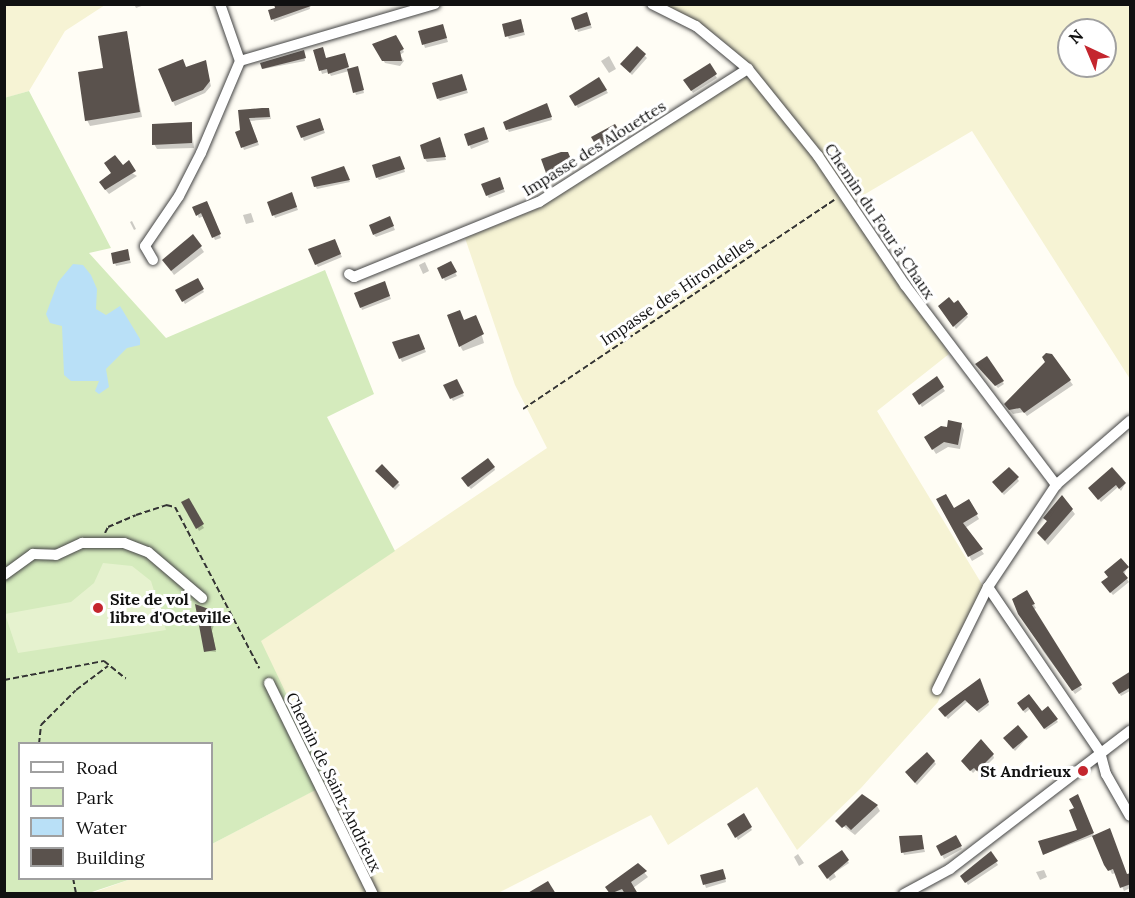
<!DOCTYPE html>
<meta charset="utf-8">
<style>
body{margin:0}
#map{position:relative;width:1135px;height:898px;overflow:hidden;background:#fffdf5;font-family:Lora,serif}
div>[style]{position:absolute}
.farmland>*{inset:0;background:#f6f3d4}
.green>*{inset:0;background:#d5ebbd}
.pitch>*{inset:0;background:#e6f2cf}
.water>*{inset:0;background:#b9e0f7}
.shadow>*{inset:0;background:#0003}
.building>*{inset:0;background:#5a524d}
.path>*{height:2px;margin-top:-1px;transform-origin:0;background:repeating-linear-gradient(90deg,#333 0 6px,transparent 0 9px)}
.roads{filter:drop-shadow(0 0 2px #444) drop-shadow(0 0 2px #444)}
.minor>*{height:10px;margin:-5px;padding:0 5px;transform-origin:5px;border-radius:5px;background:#fff}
.dots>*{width:16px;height:16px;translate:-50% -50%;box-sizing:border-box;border:3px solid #fff;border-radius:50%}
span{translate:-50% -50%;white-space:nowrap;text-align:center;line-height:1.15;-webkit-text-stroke:6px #fff;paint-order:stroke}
.street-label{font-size:16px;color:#111}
.poi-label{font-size:16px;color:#111;font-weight:700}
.left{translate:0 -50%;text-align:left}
.right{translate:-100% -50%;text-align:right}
.frame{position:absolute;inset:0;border:6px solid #111;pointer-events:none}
.legend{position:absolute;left:18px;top:742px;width:195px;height:138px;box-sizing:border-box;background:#fff;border:2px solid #a0a0a0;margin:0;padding:8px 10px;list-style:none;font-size:18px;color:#111}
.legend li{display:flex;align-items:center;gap:12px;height:30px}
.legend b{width:30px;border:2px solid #a0a0a0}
.north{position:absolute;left:1057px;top:18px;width:60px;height:60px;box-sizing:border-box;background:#fff;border:2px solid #a0a0a0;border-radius:50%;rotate:316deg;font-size:16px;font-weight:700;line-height:24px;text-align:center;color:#111}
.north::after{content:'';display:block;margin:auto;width:21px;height:27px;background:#c4262e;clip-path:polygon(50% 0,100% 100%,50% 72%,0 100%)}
</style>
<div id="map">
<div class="farmland">
<div style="clip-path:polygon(5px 5px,105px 5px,65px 31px,29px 91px,5px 98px)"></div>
<div style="clip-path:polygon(evenodd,665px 5px,1130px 5px,1130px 379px,972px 131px,855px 200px,949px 354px,877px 411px,983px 586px,938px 702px,861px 788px,797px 850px,757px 787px,668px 845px,651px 815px,498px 893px,89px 894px,131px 879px,212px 878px,212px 844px,328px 783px,260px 641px,547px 448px,515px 385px,465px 238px,539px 208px,755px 69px,715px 34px,665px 5px,1069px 30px,1105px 30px,1105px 66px,1069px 66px,1069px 30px)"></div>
</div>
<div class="green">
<div style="clip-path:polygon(29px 91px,111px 248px,89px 253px,166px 338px,325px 270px,374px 394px,327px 417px,395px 551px,261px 641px,329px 783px,212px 844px,212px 744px,20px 744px,20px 878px,131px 879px,89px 893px,5px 894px,4px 98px)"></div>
</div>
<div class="pitch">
<div style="clip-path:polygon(103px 563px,132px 566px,151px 581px,166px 630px,18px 653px,5px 614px,71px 602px,94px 583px)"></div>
</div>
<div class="water">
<div style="clip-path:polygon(73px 264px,83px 265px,91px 275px,97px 289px,96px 309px,106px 315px,120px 306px,140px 339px,140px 345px,127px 348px,106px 369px,109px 387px,99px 394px,95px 391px,99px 381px,71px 381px,64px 375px,62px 326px,50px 323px,46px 314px,58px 282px)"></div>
</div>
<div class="shadow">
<div style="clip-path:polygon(134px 4px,147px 4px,136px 8px)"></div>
<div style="clip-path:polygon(309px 4px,310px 9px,274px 22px,273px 19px)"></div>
<div style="clip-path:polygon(588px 17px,592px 28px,578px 32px,577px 29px)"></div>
<div style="clip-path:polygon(522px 23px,525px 35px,509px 39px,503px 25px)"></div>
<div style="clip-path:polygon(443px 26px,448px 42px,425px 48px,420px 32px)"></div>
<div style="clip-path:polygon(126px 33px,142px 117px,90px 126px,87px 120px,105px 69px)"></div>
<div style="clip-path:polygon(395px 36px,404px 52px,400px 55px,404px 61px,400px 66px,385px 63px,374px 45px)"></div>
<div style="clip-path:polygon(637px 48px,647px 58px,632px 75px,621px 64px)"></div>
<div style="clip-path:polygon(315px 51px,326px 60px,346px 58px,349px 70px,358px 70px,364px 93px,356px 95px,349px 71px,331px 76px,329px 72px,322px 74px)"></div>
<div style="clip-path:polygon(303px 52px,305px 61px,263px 69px,262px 64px)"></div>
<div style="clip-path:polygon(609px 56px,616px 69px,609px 73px,601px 61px)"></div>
<div style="clip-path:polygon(205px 62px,211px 86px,205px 93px,175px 106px,160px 70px,186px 69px)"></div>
<div style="clip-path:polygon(709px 65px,717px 78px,693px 93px,685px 80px)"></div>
<div style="clip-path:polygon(462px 76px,468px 93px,440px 101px,438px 99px)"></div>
<div style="clip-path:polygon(599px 79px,608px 93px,578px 108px,571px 97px)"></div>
<div style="clip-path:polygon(548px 107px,552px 120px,509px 132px,507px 129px)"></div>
<div style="clip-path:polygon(269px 109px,271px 119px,250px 121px,259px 145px,244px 150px,237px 132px,241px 131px,240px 111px)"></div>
<div style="clip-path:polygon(321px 122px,325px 133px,304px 141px,298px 127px)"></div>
<div style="clip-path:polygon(191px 124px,194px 148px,157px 149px,154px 144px)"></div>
<div style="clip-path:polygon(615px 126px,622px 138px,601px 151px,593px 137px)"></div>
<div style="clip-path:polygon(485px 132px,489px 142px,471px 149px,466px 135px)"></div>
<div style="clip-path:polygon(441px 142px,446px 160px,427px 162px,425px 159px)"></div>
<div style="clip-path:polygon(569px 156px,572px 166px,549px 175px,548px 172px)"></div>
<div style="clip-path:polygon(401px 160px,405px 172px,379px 180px,377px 177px)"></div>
<div style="clip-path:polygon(122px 167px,137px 176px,109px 194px,104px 188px)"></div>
<div style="clip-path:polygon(344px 168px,350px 182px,317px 189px,315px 186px)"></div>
<div style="clip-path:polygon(501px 181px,505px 192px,489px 198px,487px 195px)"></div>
<div style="clip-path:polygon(293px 197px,298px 210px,275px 218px,269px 203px)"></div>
<div style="clip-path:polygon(208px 206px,221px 238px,215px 240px,204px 216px,199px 218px,194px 208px)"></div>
<div style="clip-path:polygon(251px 213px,254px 222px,246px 224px,243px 215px)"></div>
<div style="clip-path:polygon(132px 221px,136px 229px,134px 230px,130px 222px)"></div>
<div style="clip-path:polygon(391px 221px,395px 230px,376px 237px,374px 235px)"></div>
<div style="clip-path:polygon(193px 236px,204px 252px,174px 275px,167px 265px)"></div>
<div style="clip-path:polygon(336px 243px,342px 257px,318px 267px,316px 264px)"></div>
<div style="clip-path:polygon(127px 251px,131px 263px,116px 266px,115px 263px)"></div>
<div style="clip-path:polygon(425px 262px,429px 271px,423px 274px,419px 265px)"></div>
<div style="clip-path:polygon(450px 263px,457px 276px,445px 281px,439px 269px)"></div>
<div style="clip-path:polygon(197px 280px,204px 292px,185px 304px,177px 291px)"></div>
<div style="clip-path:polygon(386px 286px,391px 299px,362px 310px,361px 307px)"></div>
<div style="clip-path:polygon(958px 302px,968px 317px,956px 329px,940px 306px)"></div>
<div style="clip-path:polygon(464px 322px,478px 322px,484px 343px,463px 351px,460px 346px)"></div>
<div style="clip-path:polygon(420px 339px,426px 352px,402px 362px,394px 343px)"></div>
<div style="clip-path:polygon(1051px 355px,1073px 385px,1027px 416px,1024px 412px,1013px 414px,1008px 408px)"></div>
<div style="clip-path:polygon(986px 358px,1004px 384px,998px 388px,978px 366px)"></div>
<div style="clip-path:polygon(936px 378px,945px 391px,922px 407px,914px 394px)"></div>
<div style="clip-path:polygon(456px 381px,464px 396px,453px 401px,445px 386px)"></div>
<div style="clip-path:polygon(961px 425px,964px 430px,960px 449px,948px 447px,936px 454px,926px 438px)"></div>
<div style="clip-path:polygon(494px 467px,495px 470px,471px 489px,464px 482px)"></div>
<div style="clip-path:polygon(379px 474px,398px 483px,400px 485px,395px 490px)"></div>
<div style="clip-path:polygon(1017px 478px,1019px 481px,1004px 495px,996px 486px)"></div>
<div style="clip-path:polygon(1125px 484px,1121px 491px,1118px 487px,1101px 502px,1090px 488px)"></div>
<div style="clip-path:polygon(1062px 497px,1075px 514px,1048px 545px,1038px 534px,1048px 523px,1045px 518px)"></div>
<div style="clip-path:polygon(188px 500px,204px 528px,199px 531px,183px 502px)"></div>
<div style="clip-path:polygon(938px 500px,954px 510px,969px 501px,979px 519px,965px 528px,984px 554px,972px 561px)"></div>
<div style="clip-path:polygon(1127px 568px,1124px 575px,1129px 582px,1113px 595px,1105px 586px)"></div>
<div style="clip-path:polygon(1026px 592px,1036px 608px,1033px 610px,1082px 689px,1075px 694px,1043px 651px,1014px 599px)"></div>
<div style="clip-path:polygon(197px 606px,217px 616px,212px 631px,216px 652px,206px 651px)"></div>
<div style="clip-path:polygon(1130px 676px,1130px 691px,1121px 696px,1114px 683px)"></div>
<div style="clip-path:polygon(981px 683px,989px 705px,979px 713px,967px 702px,948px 719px,942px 712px)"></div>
<div style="clip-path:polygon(1029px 696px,1042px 713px,1048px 708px,1058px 722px,1046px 730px,1030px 709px,1025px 713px,1018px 704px)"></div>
<div style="clip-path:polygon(1027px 738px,1015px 751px,1007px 741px)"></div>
<div style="clip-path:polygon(993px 755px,994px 758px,979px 773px,976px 770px,973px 773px,965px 764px)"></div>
<div style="clip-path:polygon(934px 761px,936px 764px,917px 785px,908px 775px)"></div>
<div style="clip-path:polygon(1079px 799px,1094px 836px,1127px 876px,1130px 875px,1130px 888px,1124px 891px,1116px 873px,1112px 874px,1093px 836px,1045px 854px,1079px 831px)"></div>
<div style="clip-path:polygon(877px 806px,880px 811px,855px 835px,837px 821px)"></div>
<div style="clip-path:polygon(743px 815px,752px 830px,738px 840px,729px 825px)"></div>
<div style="clip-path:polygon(921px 836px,925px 852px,904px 855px,903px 852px)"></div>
<div style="clip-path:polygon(955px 837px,962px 849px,944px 859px,938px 847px)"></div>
<div style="clip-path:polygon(842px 852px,849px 863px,834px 873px,836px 877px,830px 881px,820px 867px)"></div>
<div style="clip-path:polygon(798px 854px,804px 863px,799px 866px,794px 857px)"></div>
<div style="clip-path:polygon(991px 854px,998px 865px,968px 885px,962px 876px)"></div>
<div style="clip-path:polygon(638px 865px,648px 877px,633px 888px,634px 894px,611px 894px)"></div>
<div style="clip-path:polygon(1044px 870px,1047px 877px,1040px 880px,1036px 872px)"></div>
<div style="clip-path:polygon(724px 873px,726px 882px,706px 888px,702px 876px)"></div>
</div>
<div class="building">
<div style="clip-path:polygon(274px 4px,311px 4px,311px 6px,271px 20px,268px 10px,275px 8px)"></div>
<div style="clip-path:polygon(587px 12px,591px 25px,575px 30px,571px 18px)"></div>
<div style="clip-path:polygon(521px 19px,524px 32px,505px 37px,502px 24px)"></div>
<div style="clip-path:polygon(443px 24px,447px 38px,422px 45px,418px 31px)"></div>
<div style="clip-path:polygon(127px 31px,140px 112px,85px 121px,78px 72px,103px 68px,98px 36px)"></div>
<div style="clip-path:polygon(396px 35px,404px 49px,400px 51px,402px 61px,382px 61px,372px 44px)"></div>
<div style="clip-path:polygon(637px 46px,646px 54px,630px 73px,620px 64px)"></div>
<div style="clip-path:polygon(323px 47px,326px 58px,345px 53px,349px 67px,328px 74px,327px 69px,319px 71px,313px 50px)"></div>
<div style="clip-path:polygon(304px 50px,306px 58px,262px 69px,260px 63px)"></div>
<div style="clip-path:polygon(183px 59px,186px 67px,206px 60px,210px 81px,203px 90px,172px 102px,158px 69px)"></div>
<div style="clip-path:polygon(710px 63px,717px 74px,691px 91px,683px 80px)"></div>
<div style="clip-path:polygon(358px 66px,364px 90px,353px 93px,347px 69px)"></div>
<div style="clip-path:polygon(462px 74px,467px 90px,437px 99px,432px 83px)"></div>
<div style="clip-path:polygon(599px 77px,607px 90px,575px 106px,569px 96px)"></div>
<div style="clip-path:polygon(547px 103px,552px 117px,506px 130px,503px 122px)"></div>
<div style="clip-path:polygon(262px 108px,269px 108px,270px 117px,249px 118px,258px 142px,241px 148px,235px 132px,240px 130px,238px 110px)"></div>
<div style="clip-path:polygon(320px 118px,324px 130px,301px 138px,296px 126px)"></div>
<div style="clip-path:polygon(192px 122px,192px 143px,152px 145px,152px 124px)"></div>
<div style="clip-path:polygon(615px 124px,622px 135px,598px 149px,591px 137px)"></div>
<div style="clip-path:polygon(484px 127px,488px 139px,468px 146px,464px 134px)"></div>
<div style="clip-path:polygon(440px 137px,446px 157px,424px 159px,420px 145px)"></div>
<div style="clip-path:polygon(561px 152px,568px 152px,572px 162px,546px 173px,541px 159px)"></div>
<div style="clip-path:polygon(115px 155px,123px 165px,129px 160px,136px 171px,105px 190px,99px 182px,111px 173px,104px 163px)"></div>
<div style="clip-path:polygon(400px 156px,405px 169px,376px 178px,372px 165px)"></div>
<div style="clip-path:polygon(344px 166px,350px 180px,314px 187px,311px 177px)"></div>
<div style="clip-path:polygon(500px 177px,504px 189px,486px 196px,481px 184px)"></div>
<div style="clip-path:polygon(292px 192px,297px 207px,272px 216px,267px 202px)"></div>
<div style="clip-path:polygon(207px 201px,221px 234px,212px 238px,201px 213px,196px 216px,192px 207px)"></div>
<div style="clip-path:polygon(390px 216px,394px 226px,373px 235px,369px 225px)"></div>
<div style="clip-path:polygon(193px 234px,202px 246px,171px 271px,162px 260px)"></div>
<div style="clip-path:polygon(335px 239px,341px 254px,315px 265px,308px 249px)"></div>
<div style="clip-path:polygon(128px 249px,130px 260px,113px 264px,111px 253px)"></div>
<div style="clip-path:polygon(451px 261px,457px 272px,442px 279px,437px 268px)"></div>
<div style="clip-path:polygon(198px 278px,204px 289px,182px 302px,175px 290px)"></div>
<div style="clip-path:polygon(385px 281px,390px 296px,360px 308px,354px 293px)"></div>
<div style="clip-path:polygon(949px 297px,954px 303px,958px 300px,968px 314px,953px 327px,938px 306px)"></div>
<div style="clip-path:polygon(460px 310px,464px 320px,476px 315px,484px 334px,459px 347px,447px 315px)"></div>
<div style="clip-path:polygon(419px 334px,425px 349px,399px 359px,392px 342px)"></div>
<div style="clip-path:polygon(1046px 353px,1052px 354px,1071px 380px,1024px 413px,1020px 408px,1009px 410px,1004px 404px,1045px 362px,1042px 357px)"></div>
<div style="clip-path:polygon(987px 356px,1004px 381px,995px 386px,975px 364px)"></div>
<div style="clip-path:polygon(937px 376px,944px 387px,919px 405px,912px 394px)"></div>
<div style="clip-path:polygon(457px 379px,464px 393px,450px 399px,443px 385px)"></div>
<div style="clip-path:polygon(948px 420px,962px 423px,958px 445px,944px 442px,932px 450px,924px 437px,941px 426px,947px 427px)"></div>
<div style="clip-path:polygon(488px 458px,495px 467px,468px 487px,461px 478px)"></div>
<div style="clip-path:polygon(382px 464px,399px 482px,393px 488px,375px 471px)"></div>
<div style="clip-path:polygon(1009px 467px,1019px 477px,1002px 493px,992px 482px)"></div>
<div style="clip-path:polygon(1112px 467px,1126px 483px,1119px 489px,1116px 485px,1098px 500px,1088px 488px)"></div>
<div style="clip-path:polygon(946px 494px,954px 508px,969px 499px,978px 514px,963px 523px,983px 549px,968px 557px,936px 499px)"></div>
<div style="clip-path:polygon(1062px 495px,1073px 509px,1045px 541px,1037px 533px,1047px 521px,1043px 518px)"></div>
<div style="clip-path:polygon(189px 498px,204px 524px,196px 529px,181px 502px)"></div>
<div style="clip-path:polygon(1121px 558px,1129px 567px,1123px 572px,1128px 578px,1110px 593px,1101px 582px,1108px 577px,1104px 572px)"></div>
<div style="clip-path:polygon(1027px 590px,1035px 604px,1032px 605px,1082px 685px,1072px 691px,1018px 614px,1012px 599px)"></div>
<div style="clip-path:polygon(195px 604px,217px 612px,211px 627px,216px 650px,204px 652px)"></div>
<div style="clip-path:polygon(1131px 671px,1131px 687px,1119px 694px,1112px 683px)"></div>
<div style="clip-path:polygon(980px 678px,989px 702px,977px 711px,965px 700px,945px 717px,938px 709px)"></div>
<div style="clip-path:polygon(1029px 694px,1042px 711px,1048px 706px,1058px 719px,1044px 729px,1028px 707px,1023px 711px,1017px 703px)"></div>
<div style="clip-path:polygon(1018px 725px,1028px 737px,1013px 749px,1003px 738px)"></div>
<div style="clip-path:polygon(981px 739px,994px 754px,977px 771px,974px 768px,970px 771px,961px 761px)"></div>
<div style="clip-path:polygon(927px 752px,935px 761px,915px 783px,905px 772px)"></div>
<div style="clip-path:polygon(862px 794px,878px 805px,851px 830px,846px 825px,842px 828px,835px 821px)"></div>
<div style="clip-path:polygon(1078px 794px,1094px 833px,1043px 855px,1038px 841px,1077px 830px,1069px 810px,1074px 808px,1069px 799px)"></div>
<div style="clip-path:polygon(744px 813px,752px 827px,735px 838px,727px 824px)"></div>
<div style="clip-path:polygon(1110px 828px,1127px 874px,1131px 873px,1131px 884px,1120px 888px,1113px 869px,1108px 871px,1104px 865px,1092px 836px)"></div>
<div style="clip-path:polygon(922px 835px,924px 849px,901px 853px,899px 836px)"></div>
<div style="clip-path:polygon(956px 835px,962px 846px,941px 856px,936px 846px)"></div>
<div style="clip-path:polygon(842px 850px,849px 860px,827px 879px,818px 866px)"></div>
<div style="clip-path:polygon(991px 851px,998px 861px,965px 883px,960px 876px)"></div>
<div style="clip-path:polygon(638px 863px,647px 871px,631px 882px,638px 894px,625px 894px,622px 889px,610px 894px,605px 887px)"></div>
<div style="clip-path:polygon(723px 869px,726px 879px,703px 885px,700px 875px)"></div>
<div style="clip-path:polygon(548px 881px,556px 894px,526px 894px)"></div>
</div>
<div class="path">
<div style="left:523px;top:409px;width:375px;rotate:-33.9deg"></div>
<div style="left:105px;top:533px;width:7px;rotate:-63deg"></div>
<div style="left:108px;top:527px;width:30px;rotate:-23deg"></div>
<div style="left:136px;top:515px;width:32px;rotate:-18deg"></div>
<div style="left:166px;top:505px;width:9px;rotate:13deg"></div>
<div style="left:175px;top:507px;width:182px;rotate:62.4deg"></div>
<div style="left:4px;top:680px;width:102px;rotate:-10.8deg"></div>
<div style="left:104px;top:661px;width:28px;rotate:39deg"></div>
<div style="left:39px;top:744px;width:19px;rotate:-84deg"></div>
<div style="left:41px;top:725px;width:49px;rotate:-45deg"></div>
<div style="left:76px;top:690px;width:40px;rotate:-37deg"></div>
<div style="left:73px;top:878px;width:16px;rotate:79deg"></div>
</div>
<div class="roads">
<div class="minor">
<div style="left:220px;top:4px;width:60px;rotate:70.7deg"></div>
<div style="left:652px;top:4px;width:49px;rotate:26.6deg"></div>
<div style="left:696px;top:26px;width:67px;rotate:39.6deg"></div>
<div style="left:748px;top:69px;width:112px;rotate:51.2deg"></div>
<div style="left:818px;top:156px;width:156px;rotate:56deg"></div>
<div style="left:905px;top:285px;width:251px;rotate:52.9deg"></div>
<div style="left:240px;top:61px;width:203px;rotate:-16.3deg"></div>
<div style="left:153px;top:260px;width:16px;rotate:-120deg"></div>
<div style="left:145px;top:246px;width:60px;rotate:-55.8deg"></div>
<div style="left:179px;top:196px;width:48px;rotate:-62.9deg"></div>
<div style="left:201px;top:153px;width:100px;rotate:-67deg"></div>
<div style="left:349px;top:274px;width:6px;rotate:31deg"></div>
<div style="left:354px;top:277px;width:200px;rotate:-22.1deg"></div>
<div style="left:539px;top:202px;width:248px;rotate:-32.5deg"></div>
<div style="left:4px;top:575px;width:36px;rotate:-36deg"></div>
<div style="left:33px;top:554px;width:23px;rotate:2deg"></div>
<div style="left:56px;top:555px;width:29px;rotate:-25deg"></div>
<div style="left:82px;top:543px;width:42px"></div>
<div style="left:124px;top:543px;width:26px;rotate:21deg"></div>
<div style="left:148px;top:552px;width:71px;rotate:40.4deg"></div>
<div style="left:988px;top:587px;width:199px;rotate:55.8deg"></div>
<div style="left:1100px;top:752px;width:23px;rotate:75deg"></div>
<div style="left:1106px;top:774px;width:48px;rotate:60.3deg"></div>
<div style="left:269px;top:683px;width:235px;rotate:63.8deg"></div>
<div style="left:937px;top:690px;width:115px;rotate:-63.7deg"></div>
<div style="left:988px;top:587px;width:123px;rotate:-56.3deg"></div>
<div style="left:1056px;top:485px;width:98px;rotate:-40.9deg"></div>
<div style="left:904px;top:894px;width:52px;rotate:-28.5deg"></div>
<div style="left:950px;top:869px;width:227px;rotate:-37.5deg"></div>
</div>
</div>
<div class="dots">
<div style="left:98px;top:608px;background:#c4262e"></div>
<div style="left:1083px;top:771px;background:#c4262e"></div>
</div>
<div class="street-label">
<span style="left:594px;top:148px;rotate:-32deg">Impasse des Alouettes</span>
<span style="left:880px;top:221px;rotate:56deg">Chemin du Four à Chaux</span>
<span style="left:677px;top:291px;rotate:-34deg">Impasse des Hirondelles</span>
<span style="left:334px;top:782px;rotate:64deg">Chemin de Saint-Andrieux</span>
</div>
<div class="poi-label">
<span class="left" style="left:110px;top:608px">Site de vol<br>libre d'Octeville</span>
<span class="right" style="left:1071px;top:771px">St Andrieux</span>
</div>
<div class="frame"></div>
<ul class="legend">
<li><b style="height:8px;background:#fff"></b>Road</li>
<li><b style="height:16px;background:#d5ebbd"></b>Park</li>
<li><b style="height:16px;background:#b9e0f7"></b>Water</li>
<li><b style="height:16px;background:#5a524d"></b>Building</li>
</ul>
<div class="north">N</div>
</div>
